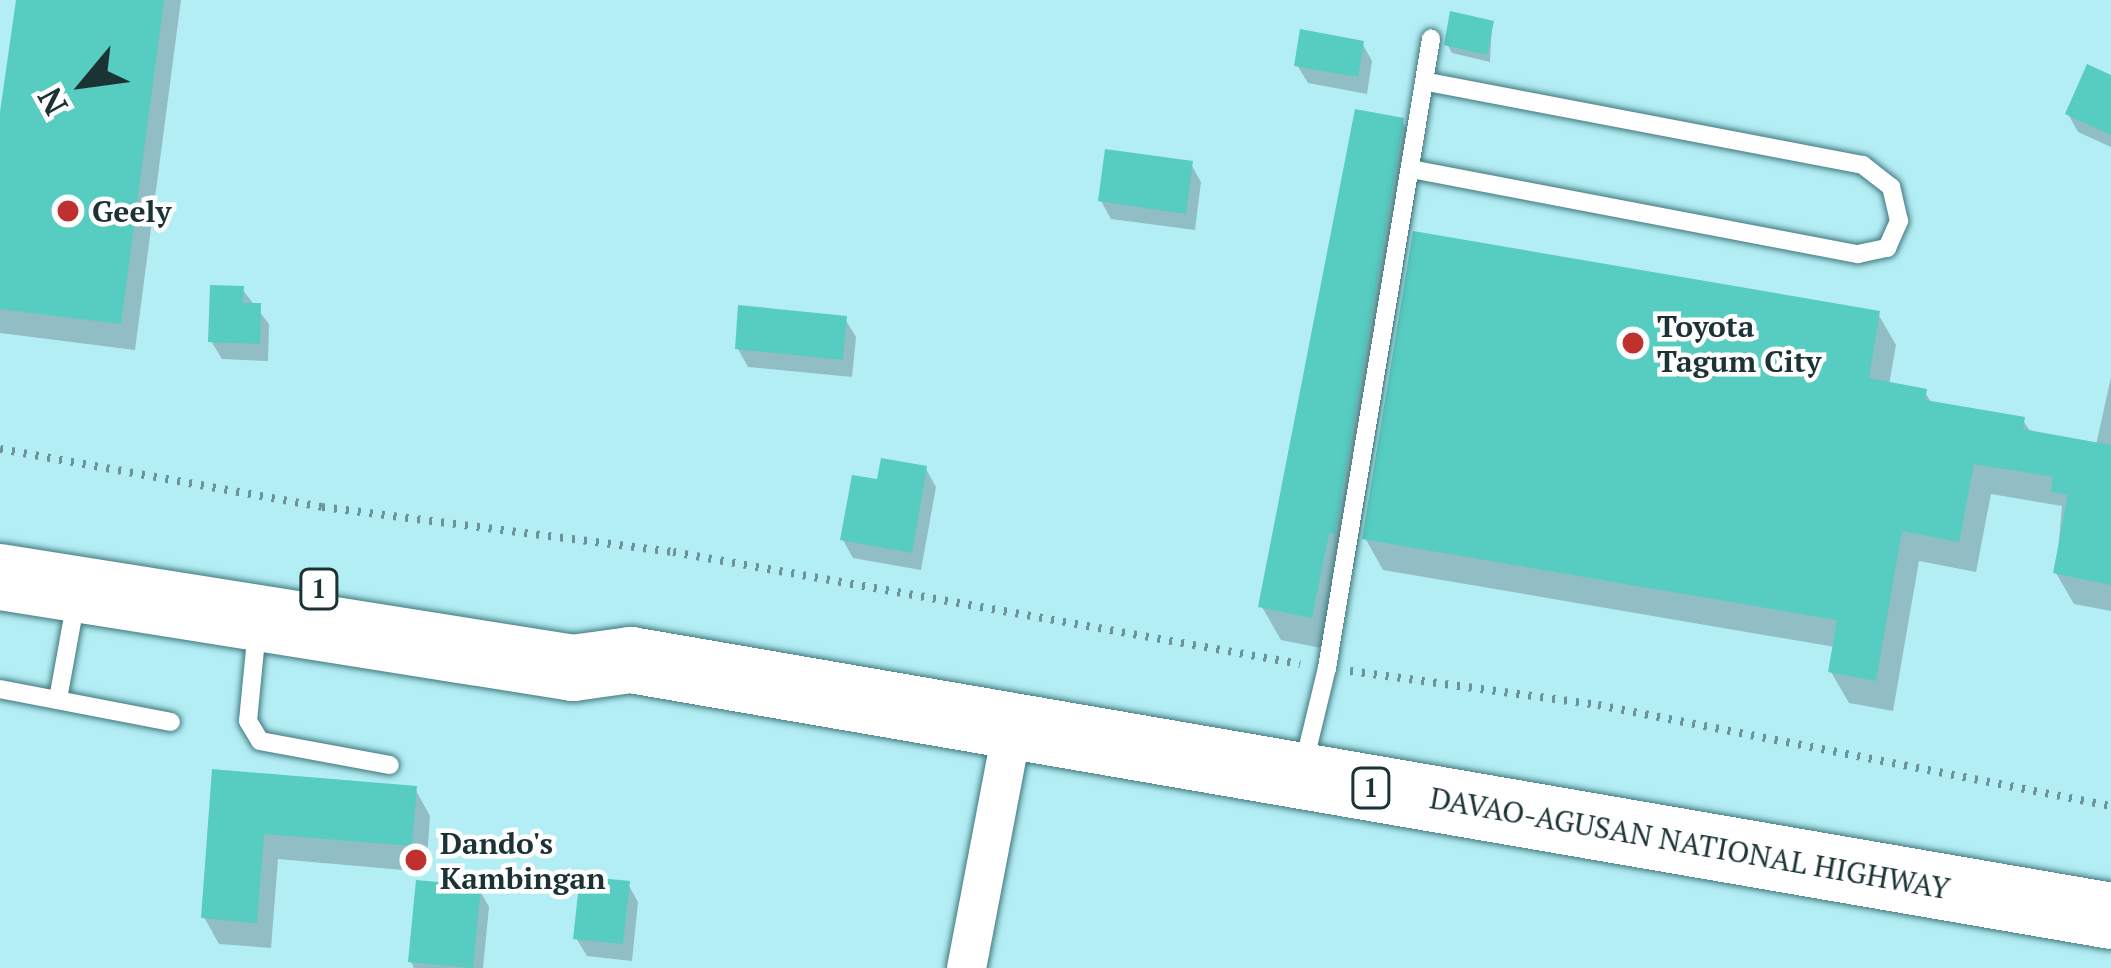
<!DOCTYPE html>
<style>
body{margin:0}
#map{position:relative;width:2111px;height:968px;overflow:hidden;background:#b4eef5;font-family:"PT Serif",serif}
div>[style]{position:absolute}
.shadow>*{inset:0;background:#0003}
.building>*{inset:0;background:#57ccc0}
.path>*{height:8px;margin-top:-4px;transform-origin:0;background:repeating-linear-gradient(90deg,#6a9499 0 3px,transparent 0 12px)}
.roads{filter:drop-shadow(0 0 3px #3f777e) drop-shadow(0 0 3px #3f777e)}
.lane>*{height:18px;margin:-9px;padding:0 9px;transform-origin:9px;border-radius:9px;background:#fff}
.street>*{height:39px;margin:-19.5px;padding:0 19.5px;transform-origin:19.5px;border-radius:19.5px;background:#fff}
.highway>*{height:66px;margin:-33px;padding:0 33px;transform-origin:33px;border-radius:33px;background:#fff}
.dots>*{width:33px;height:33px;translate:-50% -50%;box-sizing:border-box;border:6px solid #fff;border-radius:50%}
span{translate:-50% -50%;white-space:nowrap;text-align:center;line-height:1.15;-webkit-text-stroke:9px #fff;paint-order:stroke}
.shield-label span{padding:3px 9px;background:#fff;border:3px solid;border-radius:9px;-webkit-text-stroke-width:0}
.shield-label{font-size:27px;color:#1c3336;font-weight:700}
.poi-label{font-size:30px;color:#1c3336;font-weight:700}
.left{translate:0 -50%;text-align:left}
.street-label{font-size:30px;color:#1c3336}
.north{position:absolute;left:24px;top:24px;width:120px;height:120px;-webkit-text-stroke:9px #fff;paint-order:stroke;rotate:241deg;font-size:33px;font-weight:700;line-height:48px;text-align:center;color:#1c3336}
.north::after{content:'';display:block;margin:auto;width:42px;height:54px;background:#1c3336;clip-path:polygon(50% 0,100% 100%,50% 72%,0 100%)}
</style>
<div id="map">
<div class="shadow">
<div style="clip-path:polygon(19px 0,181px 0,135px 350px,0 333px,0 134px)"></div>
<div style="clip-path:polygon(1492px 23px,1490px 62px,1452px 53px,1447px 44px)"></div>
<div style="clip-path:polygon(1362px 43px,1372px 61px,1367px 94px,1308px 83px,1297px 65px)"></div>
<div style="clip-path:polygon(2111px 78px,2111px 147px,2078px 132px,2068px 114px)"></div>
<div style="clip-path:polygon(1402px 121px,1422px 155px,1354px 567px,1347px 566px,1331px 650px,1281px 640px,1262px 607px)"></div>
<div style="clip-path:polygon(1191px 164px,1201px 182px,1195px 230px,1111px 219px,1101px 201px)"></div>
<div style="clip-path:polygon(242px 289px,269px 324px,268px 361px,222px 359px,211px 341px)"></div>
<div style="clip-path:polygon(1878px 314px,1896px 345px,1889px 385px,1925px 392px,1932px 404px,2023px 420px,2031px 433px,2096px 445px,2111px 377px,2111px 611px,2074px 604px,2056px 573px,2062px 506px,1991px 494px,1976px 572px,1919px 561px,1893px 711px,1849px 703px,1831px 672px,1835px 647px,1383px 570px,1365px 538px)"></div>
<div style="clip-path:polygon(845px 319px,856px 337px,852px 377px,748px 367px,738px 349px)"></div>
<div style="clip-path:polygon(926px 469px,936px 487px,921px 570px,853px 558px,843px 540px)"></div>
<div style="clip-path:polygon(215px 772px,415px 789px,430px 816px,426px 872px,278px 859px,271px 948px,219px 944px,204px 917px)"></div>
<div style="clip-path:polygon(628px 884px,638px 902px,632px 961px,587px 956px,576px 938px)"></div>
<div style="clip-path:polygon(479px 889px,489px 907px,483px 968px,414px 968px,411px 962px)"></div>
</div>
<div class="building">
<div style="clip-path:polygon(16px 0,164px 0,121px 324px,0 309px,0 112px)"></div>
<div style="clip-path:polygon(1450px 11px,1494px 21px,1487px 55px,1444px 45px)"></div>
<div style="clip-path:polygon(1300px 29px,1364px 41px,1358px 77px,1294px 66px)"></div>
<div style="clip-path:polygon(2087px 64px,2111px 75px,2111px 135px,2065px 114px)"></div>
<div style="clip-path:polygon(1355px 109px,1404px 118px,1335px 534px,1329px 533px,1312px 618px,1258px 607px)"></div>
<div style="clip-path:polygon(1105px 149px,1193px 161px,1186px 214px,1098px 201px)"></div>
<div style="clip-path:polygon(1413px 231px,1880px 311px,1869px 378px,1927px 389px,1925px 400px,2025px 417px,2023px 429px,2111px 445px,2111px 585px,2053px 573px,2068px 495px,2051px 492px,2053px 477px,1974px 464px,1959px 542px,1902px 531px,1876px 681px,1828px 672px,1837px 620px,1362px 539px)"></div>
<div style="clip-path:polygon(210px 285px,244px 286px,243px 303px,261px 303px,260px 344px,208px 342px)"></div>
<div style="clip-path:polygon(738px 305px,847px 316px,843px 360px,735px 349px)"></div>
<div style="clip-path:polygon(881px 458px,927px 466px,912px 553px,840px 540px,852px 475px,877px 479px)"></div>
<div style="clip-path:polygon(212px 769px,417px 786px,412px 846px,264px 834px,257px 923px,201px 918px)"></div>
<div style="clip-path:polygon(580px 876px,630px 881px,623px 944px,573px 939px)"></div>
<div style="clip-path:polygon(416px 880px,481px 886px,473px 968px,408px 962px)"></div>
</div>
<div class="path">
<div style="left:0;top:449px;width:327px;rotate:10.2deg"></div>
<div style="left:322px;top:507px;width:354px;rotate:7.3deg"></div>
<div style="left:673px;top:552px;width:637px;rotate:10.13deg"></div>
<div style="left:1350px;top:671px;width:250px;rotate:7.8deg"></div>
<div style="left:1598px;top:705px;width:523px;rotate:11.14deg"></div>
</div>
<div class="roads">
<div class="lane">
<div style="left:1411px;top:169px;width:455px;rotate:10.8deg"></div>
<div style="left:1858px;top:254px;width:30px;rotate:-12deg"></div>
<div style="left:1887px;top:248px;width:30px;rotate:-66deg"></div>
<div style="left:1899px;top:221px;width:35px;rotate:-103deg"></div>
<div style="left:1891px;top:187px;width:36px;rotate:-142deg"></div>
<div style="left:1863px;top:165px;width:445px;rotate:-169.2deg"></div>
<div style="left:257px;top:629px;width:92px;rotate:95.6deg"></div>
<div style="left:248px;top:721px;width:23px;rotate:59deg"></div>
<div style="left:260px;top:741px;width:132px;rotate:10.5deg"></div>
<div style="left:0;top:689px;width:174px;rotate:10.9deg"></div>
<div style="left:58px;top:699px;width:101px;rotate:-79.7deg"></div>
<div style="left:1303px;top:767px;width:102px;rotate:-76.4deg"></div>
<div style="left:1327px;top:668px;width:638px;rotate:-80.61deg"></div>
</div>
<div class="street">
<div style="left:966px;top:968px;width:246px;rotate:-79.2deg"></div>
</div>
<div class="highway">
<div style="left:0;top:577px;width:580px;rotate:9.02deg"></div>
<div style="left:573px;top:668px;width:59px;rotate:-7.9deg"></div>
<div style="left:631px;top:660px;width:1502px;rotate:9.81deg"></div>
</div>
</div>
<div class="dots">
<div style="left:68px;top:211px;background:#bf302e"></div>
<div style="left:1633px;top:343px;background:#bf302e"></div>
<div style="left:416px;top:860px;background:#bf302e"></div>
</div>
<div class="shield-label">
<span style="left:319px;top:589px">1</span>
<span style="left:1371px;top:788px">1</span>
</div>
<div class="poi-label">
<span class="left" style="left:92px;top:211px">Geely</span>
<span class="left" style="left:1657px;top:343px">Toyota<br>Tagum City</span>
<span class="left" style="left:440px;top:860px">Dando's<br>Kambingan</span>
</div>
<div class="street-label">
<span style="left:1690px;top:843px;rotate:10deg">DAVAO-AGUSAN NATIONAL HIGHWAY</span>
</div>
<div class="north">N</div>
</div>
